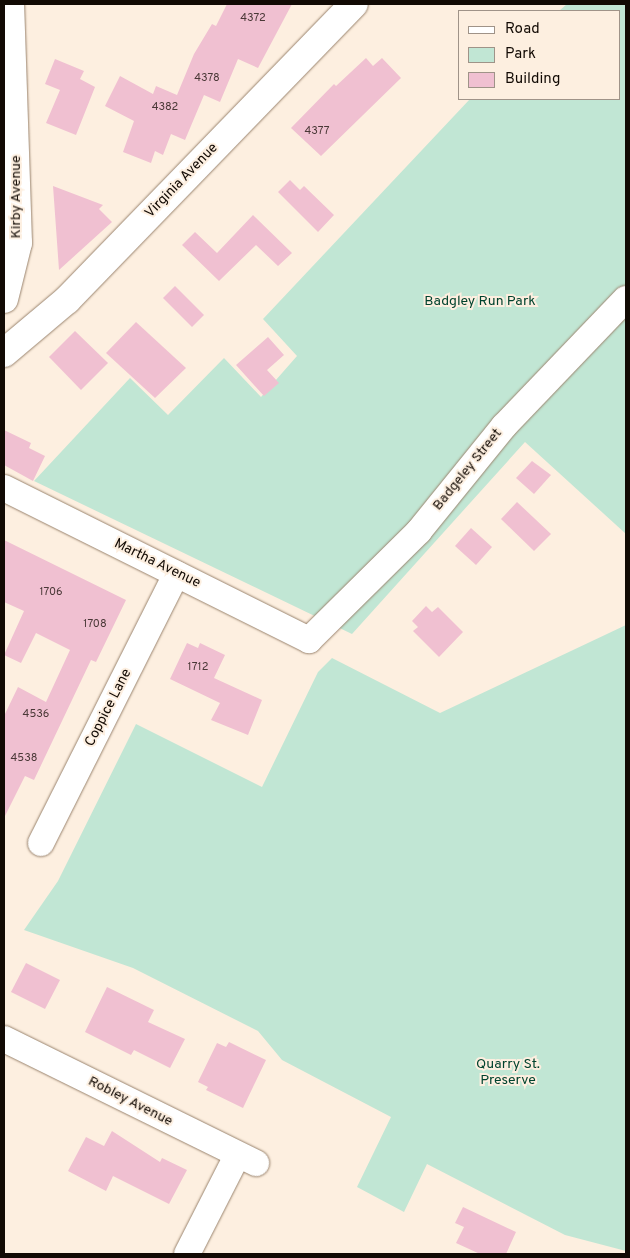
<!DOCTYPE html>
<style>
body{margin:0}
#map{position:relative;width:630px;height:1258px;overflow:hidden;background:#fdefe0;font-family:Overpass,sans-serif}
div>[style]{position:absolute}
.green>*{inset:0;background:#c1e6d4}
.building>*{inset:0;background:#f0c0d1}
.roads{filter:drop-shadow(0 0 1px #9a846e) drop-shadow(0 0 1px #9a846e)}
.street>*{height:26px;margin:-13px;padding:0 13px;transform-origin:13px;border-radius:13px;background:#fff}
.secondary>*{height:28px;margin:-14px;padding:0 14px;transform-origin:14px;border-radius:14px;background:#fff}
span{translate:-50% -50%;white-space:nowrap;text-align:center;line-height:1.15;-webkit-text-stroke:4px #fdefe0;paint-order:stroke}
.number-label{font-size:11px;color:#4a3837}
.number-label span{-webkit-text-stroke-width:0}
.street-label{font-size:14px;color:#120a04}
.park-label{font-size:14px;color:#00432e}
.frame{position:absolute;inset:0;border:5px solid #120a04;pointer-events:none}
.legend{position:absolute;left:458px;top:10px;width:162px;height:90px;box-sizing:border-box;background:#fdefe0;border:1px solid #9f9388;margin:0;padding:6px 9px;list-style:none;font-size:15px;color:#120a04}
.legend li{display:flex;align-items:center;gap:10px;height:25px}
.legend b{width:25px;border:1px solid #9f9388}
</style>
<div id="map">
<div class="green">
<div style="clip-path:polygon(567px 4px,626px 4px,626px 534px,525px 442px,352px 634px,34px 481px,130px 378px,168px 415px,224px 358px,261px 397px,297px 356px,263px 319px,470px 99px,619px 99px,619px 11px,559px 11px)"></div>
<div style="clip-path:polygon(626px 625px,626px 1251px,565px 1235px,427px 1164px,404px 1212px,357px 1187px,391px 1117px,282px 1060px,258px 1031px,133px 968px,24px 930px,58px 881px,136px 724px,262px 787px,318px 672px,332px 658px,440px 713px)"></div>
</div>
<div class="building">
<div style="clip-path:polygon(227px 4px,292px 4px,258px 68px,238px 59px,220px 102px,204px 95px,185px 140px,171px 134px,163px 155px,155px 151px,151px 163px,123px 152px,134px 121px,105px 106px,120px 76px,153px 94px,156px 86px,177px 95px,194px 54px,212px 24px,216px 26px)"></div>
<div style="clip-path:polygon(366px 58px,373px 66px,382px 58px,401px 78px,321px 156px,291px 128px,334px 84px,336px 86px)"></div>
<div style="clip-path:polygon(55px 59px,84px 71px,80px 79px,95px 87px,76px 135px,46px 123px,60px 90px,45px 84px)"></div>
<div style="clip-path:polygon(290px 180px,300px 190px,304px 186px,334px 215px,318px 232px,278px 192px)"></div>
<div style="clip-path:polygon(53px 186px,103px 205px,99px 209px,112px 222px,59px 270px)"></div>
<div style="clip-path:polygon(253px 215px,292px 253px,278px 266px,256px 245px,219px 281px,182px 245px,195px 232px,217px 253px)"></div>
<div style="clip-path:polygon(175px 286px,204px 315px,192px 327px,163px 298px)"></div>
<div style="clip-path:polygon(136px 322px,186px 368px,155px 398px,106px 353px)"></div>
<div style="clip-path:polygon(75px 331px,108px 363px,81px 390px,49px 357px)"></div>
<div style="clip-path:polygon(268px 337px,284px 355px,267px 370px,279px 383px,264px 396px,236px 365px)"></div>
<div style="clip-path:polygon(4px 430px,31px 443px,29px 448px,45px 456px,33px 481px,4px 465px)"></div>
<div style="clip-path:polygon(532px 461px,551px 475px,534px 494px,516px 478px)"></div>
<div style="clip-path:polygon(517px 502px,551px 534px,534px 551px,501px 519px)"></div>
<div style="clip-path:polygon(471px 528px,492px 547px,476px 565px,455px 546px)"></div>
<div style="clip-path:polygon(4px 540px,126px 600px,96px 662px,91px 660px,34px 780px,25px 776px,4px 818px,4px 716px,18px 687px,46px 702px,70px 650px,36px 633px,21px 663px,4px 655px,24px 611px,4px 602px)"></div>
<div style="clip-path:polygon(426px 606px,432px 612px,438px 607px,463px 632px,439px 657px,413px 631px,418px 627px,412px 621px)"></div>
<div style="clip-path:polygon(187px 643px,198px 648px,200px 643px,225px 655px,214px 678px,262px 700px,248px 735px,211px 720px,220px 703px,170px 679px)"></div>
<div style="clip-path:polygon(26px 963px,60px 980px,45px 1009px,11px 992px)"></div>
<div style="clip-path:polygon(107px 987px,154px 1010px,148px 1022px,185px 1039px,170px 1068px,134px 1050px,131px 1055px,85px 1032px)"></div>
<div style="clip-path:polygon(229px 1042px,266px 1060px,243px 1108px,206px 1090px,208px 1087px,198px 1082px,217px 1043px,226px 1047px)"></div>
<div style="clip-path:polygon(112px 1131px,160px 1162px,162px 1158px,187px 1170px,169px 1204px,113px 1176px,106px 1191px,68px 1171px,86px 1137px,104px 1146px)"></div>
<div style="clip-path:polygon(463px 1207px,516px 1232px,506px 1254px,480px 1254px,456px 1243px,464px 1227px,455px 1223px)"></div>
</div>
<div class="roads">
<div class="street">
<div style="left:4px;top:488px;width:341px;rotate:26.5deg"></div>
<div style="left:309px;top:640px;width:155px;rotate:-44.7deg"></div>
<div style="left:419px;top:531px;width:135px;rotate:-51deg"></div>
<div style="left:504px;top:426px;width:176px;rotate:-46.2deg"></div>
<div style="left:41px;top:843px;width:301px;rotate:-63.3deg"></div>
<div style="left:4px;top:1039px;width:281px;rotate:26.2deg"></div>
<div style="left:187px;top:1254px;width:110px;rotate:-63deg"></div>
</div>
<div class="secondary">
<div style="left:4px;top:299px;width:58px;rotate:-76deg"></div>
<div style="left:18px;top:243px;width:239px;rotate:-91.9deg"></div>
<div style="left:4px;top:353px;width:82px;rotate:-40.1deg"></div>
<div style="left:67px;top:300px;width:412px;rotate:-45.9deg"></div>
</div>
</div>
<div class="number-label">
<span style="left:253px;top:18px">4372</span>
<span style="left:207px;top:78px">4378</span>
<span style="left:165px;top:107px">4382</span>
<span style="left:317px;top:131px">4377</span>
<span style="left:51px;top:592px">1706</span>
<span style="left:95px;top:624px">1708</span>
<span style="left:198px;top:667px">1712</span>
<span style="left:36px;top:714px">4536</span>
<span style="left:24px;top:758px">4538</span>
</div>
<div class="street-label">
<span style="left:182px;top:181px;rotate:-46deg">Virginia Avenue</span>
<span style="left:17px;top:197px;rotate:-90deg">Kirby Avenue</span>
<span style="left:468px;top:470px;rotate:-51deg">Badgeley Street</span>
<span style="left:157px;top:564px;rotate:26deg">Martha Avenue</span>
<span style="left:109px;top:708px;rotate:-63deg">Coppice Lane</span>
<span style="left:130px;top:1102px;rotate:27deg">Robley Avenue</span>
</div>
<div class="park-label">
<span style="left:480px;top:302px">Badgley Run Park</span>
<span style="left:508px;top:1073px">Quarry St.<br>Preserve</span>
</div>
<div class="frame"></div>
<ul class="legend">
<li><b style="height:6px;background:#fff"></b>Road</li>
<li><b style="height:14px;background:#c1e6d4"></b>Park</li>
<li><b style="height:14px;background:#f0c0d1"></b>Building</li>
</ul>
</div>
